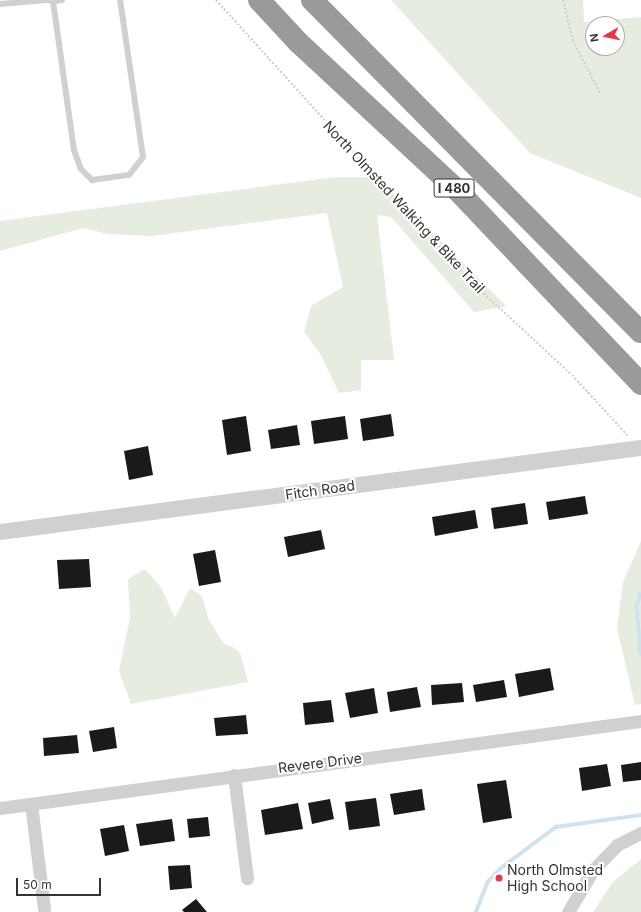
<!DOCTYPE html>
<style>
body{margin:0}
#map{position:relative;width:641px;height:912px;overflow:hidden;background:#fff;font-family:Inter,sans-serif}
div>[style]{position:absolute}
.green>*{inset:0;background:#e6ecdf}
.stream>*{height:3.5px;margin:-1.75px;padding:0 1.75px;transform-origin:1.75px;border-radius:1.75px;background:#cfe3ee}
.building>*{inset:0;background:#1a1a1a}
.path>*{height:2px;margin-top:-1px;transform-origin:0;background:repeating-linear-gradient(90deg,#cdcdcd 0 2px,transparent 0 4px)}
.service>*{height:6px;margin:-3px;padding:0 3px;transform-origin:3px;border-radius:3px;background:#d0d0d0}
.minor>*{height:13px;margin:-6.5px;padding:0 6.5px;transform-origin:6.5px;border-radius:6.5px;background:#d0d0d0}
.tertiary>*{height:16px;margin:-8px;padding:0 8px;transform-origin:8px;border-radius:8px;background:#d0d0d0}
.motorway>*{height:22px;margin:-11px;padding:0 11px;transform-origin:11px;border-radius:11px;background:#9a9a9a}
.dots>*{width:11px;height:11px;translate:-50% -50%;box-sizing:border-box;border:2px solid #fff;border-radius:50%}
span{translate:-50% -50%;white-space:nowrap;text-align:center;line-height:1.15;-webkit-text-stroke:4px #fff;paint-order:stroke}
.shield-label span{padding:1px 3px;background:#fff;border:1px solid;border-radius:3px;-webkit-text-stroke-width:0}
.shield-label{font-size:13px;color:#333;font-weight:700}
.street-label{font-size:14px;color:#333}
.poi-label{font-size:14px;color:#333}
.left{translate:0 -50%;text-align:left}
.north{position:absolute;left:585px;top:16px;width:40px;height:40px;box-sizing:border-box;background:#fff;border:1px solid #adadad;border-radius:50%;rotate:261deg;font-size:11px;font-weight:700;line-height:16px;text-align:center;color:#333}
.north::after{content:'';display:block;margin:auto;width:14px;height:18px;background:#e7384a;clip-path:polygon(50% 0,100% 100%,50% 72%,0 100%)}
.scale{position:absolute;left:16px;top:878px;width:85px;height:18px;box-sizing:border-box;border:2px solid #333;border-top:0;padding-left:5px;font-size:12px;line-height:14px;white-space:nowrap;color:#333;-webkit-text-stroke:3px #fff;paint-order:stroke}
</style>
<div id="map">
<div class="green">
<div style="clip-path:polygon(evenodd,391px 0,583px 0,584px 22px,641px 17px,641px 198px,530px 153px,391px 0,593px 24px,617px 24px,617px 48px,593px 48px,593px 24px)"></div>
<div style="clip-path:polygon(335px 177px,377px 177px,506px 306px,474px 312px,391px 217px,377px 215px,394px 360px,361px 360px,361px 390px,339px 393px,321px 355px,304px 332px,311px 306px,343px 287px,327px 213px,152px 236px,108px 234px,83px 228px,0 251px,0 221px)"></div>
<div style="clip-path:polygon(641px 541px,641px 704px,635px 705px,617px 628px,623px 582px)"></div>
<div style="clip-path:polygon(145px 569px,160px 586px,175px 618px,190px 588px,202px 596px,209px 620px,224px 644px,235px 648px,241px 655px,248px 682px,131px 704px,119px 671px,130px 618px,128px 579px)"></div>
<div style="clip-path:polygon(641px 859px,641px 912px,593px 912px,613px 882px)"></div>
</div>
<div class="stream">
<div style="left:641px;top:594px;width:13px;rotate:108deg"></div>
<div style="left:637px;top:606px;width:48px;rotate:85.2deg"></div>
<div style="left:476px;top:912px;width:31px;rotate:-69deg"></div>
<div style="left:487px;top:883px;width:19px;rotate:-47deg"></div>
<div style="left:500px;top:869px;width:70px;rotate:-36.9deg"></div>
<div style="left:556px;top:827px;width:86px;rotate:-8deg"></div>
</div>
<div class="building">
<div style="clip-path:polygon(391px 414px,394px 436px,363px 441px,360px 419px)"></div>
<div style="clip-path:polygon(246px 416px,251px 451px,227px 455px,222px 420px)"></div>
<div style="clip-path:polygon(345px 416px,348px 439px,314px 444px,311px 421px)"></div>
<div style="clip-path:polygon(297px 425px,300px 445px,271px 449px,268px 430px)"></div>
<div style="clip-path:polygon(148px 446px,153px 475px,129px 480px,124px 451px)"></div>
<div style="clip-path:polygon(585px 496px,588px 514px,549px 520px,546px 502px)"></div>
<div style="clip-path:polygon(525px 503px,528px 524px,494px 529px,491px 508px)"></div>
<div style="clip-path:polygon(475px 510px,478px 528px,435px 536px,432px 517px)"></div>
<div style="clip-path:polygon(321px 530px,325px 549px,288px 557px,284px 537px)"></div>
<div style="clip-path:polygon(215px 550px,221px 582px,199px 586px,193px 554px)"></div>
<div style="clip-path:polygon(89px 559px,91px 587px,59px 589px,57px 560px)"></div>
<div style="clip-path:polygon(550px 668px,554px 690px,519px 697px,515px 674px)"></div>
<div style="clip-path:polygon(504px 680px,507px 697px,476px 702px,473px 685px)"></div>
<div style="clip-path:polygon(462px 683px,464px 702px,432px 705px,431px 685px)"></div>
<div style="clip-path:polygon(417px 687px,421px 707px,390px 712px,387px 692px)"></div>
<div style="clip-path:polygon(374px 688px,378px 713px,350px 718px,345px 693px)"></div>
<div style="clip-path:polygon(331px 700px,334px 722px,305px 725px,303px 703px)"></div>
<div style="clip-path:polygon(246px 715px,248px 734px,216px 736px,214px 718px)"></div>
<div style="clip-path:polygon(114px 727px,117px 748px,93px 752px,89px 731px)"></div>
<div style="clip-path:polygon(77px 735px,79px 753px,44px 756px,43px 738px)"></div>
<div style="clip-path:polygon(641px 762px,641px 780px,623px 782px,621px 765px)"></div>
<div style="clip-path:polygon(607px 764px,611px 786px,582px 791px,579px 768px)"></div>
<div style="clip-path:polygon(506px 780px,512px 818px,483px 823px,477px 784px)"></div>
<div style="clip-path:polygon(422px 789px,425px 810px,394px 815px,390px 794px)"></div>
<div style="clip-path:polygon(376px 798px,380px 826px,349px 830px,345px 802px)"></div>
<div style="clip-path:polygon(330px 799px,334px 819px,312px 824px,308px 803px)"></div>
<div style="clip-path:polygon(298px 803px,303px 829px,265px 835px,261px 810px)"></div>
<div style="clip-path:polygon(208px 817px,210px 836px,189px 838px,187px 819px)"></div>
<div style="clip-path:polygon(172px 819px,175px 841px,140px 846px,136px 824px)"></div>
<div style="clip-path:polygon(124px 825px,129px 851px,105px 856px,100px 829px)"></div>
<div style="clip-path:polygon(190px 865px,192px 888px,170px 890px,168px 866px)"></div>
<div style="clip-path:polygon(196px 899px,207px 912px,184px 912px,182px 910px)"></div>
</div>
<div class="path">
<div style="left:216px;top:0;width:373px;rotate:47.9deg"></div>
<div style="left:466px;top:277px;width:144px;rotate:42.8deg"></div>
<div style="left:572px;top:375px;width:83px;rotate:47.4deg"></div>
<div style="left:563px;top:0;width:42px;rotate:76.3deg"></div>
<div style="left:573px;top:41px;width:59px;rotate:62.6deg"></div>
</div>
<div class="service">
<div style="left:48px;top:0;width:5px;rotate:11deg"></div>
<div style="left:53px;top:1px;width:150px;rotate:82deg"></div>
<div style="left:74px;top:150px;width:20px;rotate:70deg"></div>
<div style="left:81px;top:169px;width:16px;rotate:45deg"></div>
<div style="left:92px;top:180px;width:37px;rotate:-8deg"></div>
<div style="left:129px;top:175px;width:23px;rotate:-52deg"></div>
<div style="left:143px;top:157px;width:159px;rotate:-98.3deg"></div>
<div style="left:53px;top:1px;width:9px;rotate:-6deg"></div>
<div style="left:0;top:4px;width:46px;rotate:-5deg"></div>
</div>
<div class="minor">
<div style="left:234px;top:775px;width:104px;rotate:82.8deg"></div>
<div style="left:31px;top:804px;width:106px;rotate:82.9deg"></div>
<div style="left:0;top:808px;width:647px;rotate:-7.73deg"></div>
<div style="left:568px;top:912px;width:49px;rotate:-59.2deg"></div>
<div style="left:593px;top:870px;width:35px;rotate:-46deg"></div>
<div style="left:617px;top:845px;width:27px;rotate:-27deg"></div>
</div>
<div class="tertiary">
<div style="left:0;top:532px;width:646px;rotate:-7.47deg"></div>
</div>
<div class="motorway">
<div style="left:259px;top:0;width:59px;rotate:47.1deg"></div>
<div style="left:299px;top:43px;width:217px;rotate:42.9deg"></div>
<div style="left:458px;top:191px;width:266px;rotate:46.5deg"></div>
<div style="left:312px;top:0;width:467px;rotate:45.3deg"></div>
</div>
<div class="dots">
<div style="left:499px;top:878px;background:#e7384a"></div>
</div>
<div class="shield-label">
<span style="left:454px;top:188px">I 480</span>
</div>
<div class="street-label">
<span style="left:404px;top:207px;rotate:47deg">North Olmsted Walking &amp; Bike Trail</span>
<span style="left:320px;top:490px;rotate:-8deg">Fitch Road</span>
<span style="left:320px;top:763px;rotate:-7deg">Revere Drive</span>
</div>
<div class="poi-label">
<span class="left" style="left:507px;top:878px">North Olmsted<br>High School</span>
</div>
<div class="north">N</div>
<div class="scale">50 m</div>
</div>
